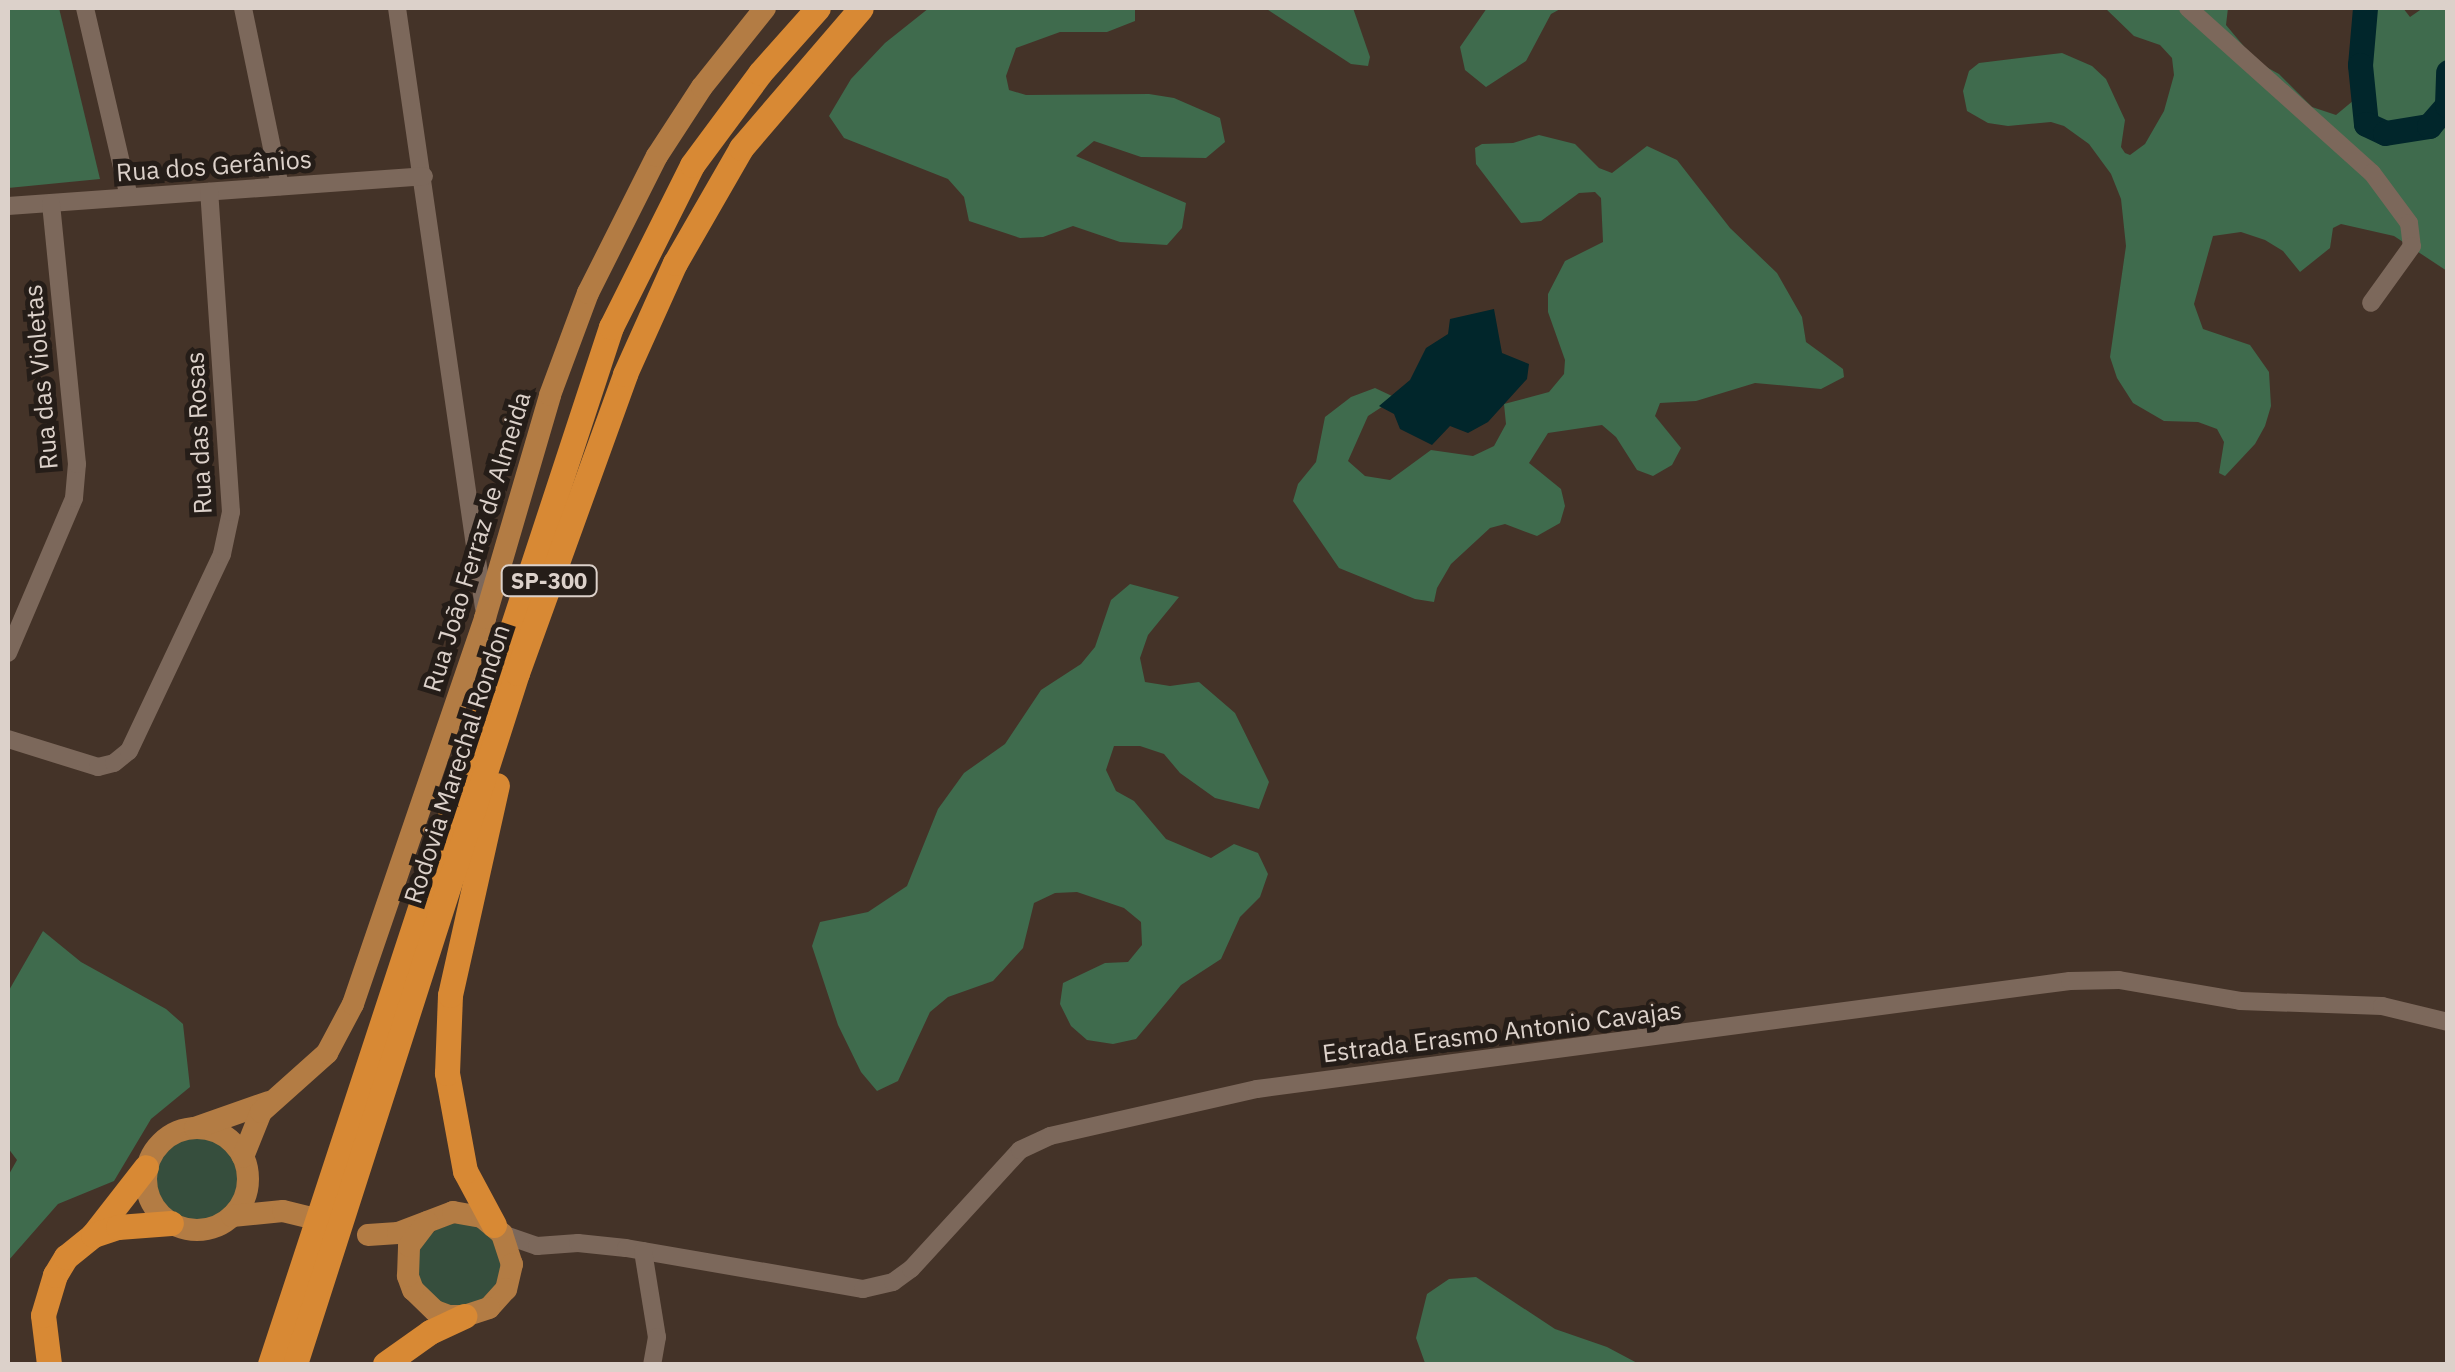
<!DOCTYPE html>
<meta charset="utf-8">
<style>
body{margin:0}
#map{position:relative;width:2455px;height:1372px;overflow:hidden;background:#443328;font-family:"IBM Plex Sans",sans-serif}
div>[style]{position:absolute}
.green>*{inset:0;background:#364e3d}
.round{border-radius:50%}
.forest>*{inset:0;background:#3f6b4d}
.water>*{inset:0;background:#01262b}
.river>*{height:25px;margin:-12.5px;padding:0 12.5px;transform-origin:12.5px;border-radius:12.5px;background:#01262b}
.minor>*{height:18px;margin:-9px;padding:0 9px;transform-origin:9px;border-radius:9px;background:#7c685b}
.major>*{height:22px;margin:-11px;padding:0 11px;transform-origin:11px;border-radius:11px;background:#b37c44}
.major>.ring{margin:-11px;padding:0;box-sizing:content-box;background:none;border:22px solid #b37c44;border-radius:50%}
.highway>*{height:25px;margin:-12.5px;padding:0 12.5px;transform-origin:12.5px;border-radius:12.5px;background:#d88934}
span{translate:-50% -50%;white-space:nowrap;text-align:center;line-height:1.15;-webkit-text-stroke:10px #251d18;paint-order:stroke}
.shield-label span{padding:2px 8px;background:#251d18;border:2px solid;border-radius:8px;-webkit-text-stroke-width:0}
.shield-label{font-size:22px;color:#dcd1ca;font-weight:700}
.street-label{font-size:25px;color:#dcd1ca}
.frame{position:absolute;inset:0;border:10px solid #dcd1ca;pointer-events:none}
</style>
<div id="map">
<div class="green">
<div class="round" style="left:153px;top:1135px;width:88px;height:88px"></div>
<div class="round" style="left:417px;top:1223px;width:84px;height:84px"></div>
</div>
<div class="forest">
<div style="clip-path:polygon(8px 8px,59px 8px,100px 179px,8px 188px)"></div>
<div style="clip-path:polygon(929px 8px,1135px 8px,1135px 21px,1107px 32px,1060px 32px,1016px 48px,1006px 76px,1009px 90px,1026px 95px,1149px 94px,1174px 98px,1220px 118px,1225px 142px,1206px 158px,1141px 157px,1094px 141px,1076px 156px,1186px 203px,1182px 228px,1167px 245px,1120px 242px,1073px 226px,1043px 237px,1020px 238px,969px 221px,964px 197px,948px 179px,844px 138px,829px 116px,851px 79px,885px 43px)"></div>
<div style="clip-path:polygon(1265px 8px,1353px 8px,1370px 57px,1368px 66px,1351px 64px)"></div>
<div style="clip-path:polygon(1487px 8px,1562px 8px,1551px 14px,1526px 61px,1486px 87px,1465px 70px,1460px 47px)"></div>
<div style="clip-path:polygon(2105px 8px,2228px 8px,2226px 25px,2257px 62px,2279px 74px,2312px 107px,2336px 115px,2354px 100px,2362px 76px,2353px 8px,2403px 8px,2410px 17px,2423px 8px,2447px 8px,2447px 271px,2394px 236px,2341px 224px,2333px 228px,2330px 248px,2300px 272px,2283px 251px,2265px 240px,2241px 232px,2213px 236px,2194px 304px,2203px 329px,2250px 345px,2269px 372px,2271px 406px,2265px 426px,2255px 444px,2225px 476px,2219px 473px,2224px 442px,2217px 429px,2198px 422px,2164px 421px,2133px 403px,2117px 378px,2110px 357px,2126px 246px,2121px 199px,2111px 174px,2089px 144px,2064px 126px,2051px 122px,2008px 126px,1988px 123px,1967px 111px,1963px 91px,1969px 71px,1979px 63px,2062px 53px,2092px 66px,2106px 79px,2125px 120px,2121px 147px,2125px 153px,2130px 155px,2145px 144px,2164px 111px,2174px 75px,2172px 58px,2160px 45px,2134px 36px)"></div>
<div style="clip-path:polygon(1539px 135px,1575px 144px,1599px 168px,1612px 173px,1647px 146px,1677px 160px,1730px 228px,1777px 273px,1802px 317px,1806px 342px,1843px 369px,1844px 377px,1821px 389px,1755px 383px,1696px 401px,1660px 403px,1655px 416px,1681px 448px,1672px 465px,1653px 476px,1637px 470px,1616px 437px,1602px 425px,1548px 433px,1529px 463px,1561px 489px,1565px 506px,1560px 523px,1537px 536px,1505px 524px,1490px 528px,1451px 564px,1437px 588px,1434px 602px,1415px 599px,1339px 568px,1293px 501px,1298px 484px,1316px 462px,1325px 417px,1351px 397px,1375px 388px,1392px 396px,1391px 401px,1368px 416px,1348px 461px,1365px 476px,1390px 480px,1431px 450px,1473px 456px,1494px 446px,1506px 424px,1504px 404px,1549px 392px,1564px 374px,1565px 360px,1548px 312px,1548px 294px,1565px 261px,1603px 242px,1601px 198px,1595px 192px,1579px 193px,1541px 221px,1521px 223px,1476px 164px,1475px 148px,1482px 144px,1513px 143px)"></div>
<div style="clip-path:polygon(1130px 584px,1179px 597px,1148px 635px,1140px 658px,1145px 682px,1170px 686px,1199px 682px,1235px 713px,1269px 782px,1259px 809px,1215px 798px,1180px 773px,1164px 754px,1140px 746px,1114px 746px,1106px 770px,1116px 791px,1134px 801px,1166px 839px,1211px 858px,1234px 844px,1258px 853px,1268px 874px,1260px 897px,1240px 917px,1221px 959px,1181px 985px,1136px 1039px,1113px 1044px,1087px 1040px,1071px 1026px,1060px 1004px,1063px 983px,1105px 963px,1128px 962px,1142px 945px,1141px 922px,1124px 908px,1077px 892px,1055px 893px,1034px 903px,1023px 948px,993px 981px,948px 997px,930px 1012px,898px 1081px,877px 1091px,861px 1072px,838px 1025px,812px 946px,820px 922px,868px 912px,907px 886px,938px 809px,964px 773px,1005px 744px,1041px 690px,1081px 664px,1095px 647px,1111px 600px)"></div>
<div style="clip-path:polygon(43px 931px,81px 962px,166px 1009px,183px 1024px,190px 1087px,151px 1119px,114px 1181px,58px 1204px,8px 1261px,8px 1176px,17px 1160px,8px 1148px,8px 992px)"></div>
<div style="clip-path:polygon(1476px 1277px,1555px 1329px,1607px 1347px,1639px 1364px,1425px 1363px,1416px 1338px,1427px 1294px,1449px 1279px)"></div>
</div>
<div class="water">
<div style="clip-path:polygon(1494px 309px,1502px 353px,1529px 364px,1527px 379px,1488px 422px,1468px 433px,1450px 426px,1432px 445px,1400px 429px,1394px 414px,1379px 406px,1410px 380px,1426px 348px,1448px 334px,1450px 319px)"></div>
</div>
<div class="river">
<div style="left:2365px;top:8px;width:57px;rotate:95deg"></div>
<div style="left:2360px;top:65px;width:59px;rotate:84.2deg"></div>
<div style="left:2366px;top:124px;width:21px;rotate:25deg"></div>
<div style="left:2385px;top:133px;width:45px;rotate:-9deg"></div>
<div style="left:2429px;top:126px;width:28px;rotate:-49deg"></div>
<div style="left:2447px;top:105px;width:33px;rotate:-88deg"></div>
</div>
<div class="minor">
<div style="left:85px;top:8px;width:194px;rotate:76.9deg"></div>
<div style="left:243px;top:8px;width:182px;rotate:78.3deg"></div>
<div style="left:397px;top:8px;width:606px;rotate:81.75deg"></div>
<div style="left:2188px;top:8px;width:247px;rotate:41.9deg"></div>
<div style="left:2372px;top:173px;width:62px;rotate:53.5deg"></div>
<div style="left:2409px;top:223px;width:23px;rotate:83deg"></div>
<div style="left:2412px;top:246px;width:70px;rotate:125.7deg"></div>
<div style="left:8px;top:206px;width:417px;rotate:-4.1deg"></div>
<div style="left:8px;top:653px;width:168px;rotate:-66.9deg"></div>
<div style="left:74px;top:498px;width:34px;rotate:-85deg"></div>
<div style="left:77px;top:464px;width:262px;rotate:-95.7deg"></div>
<div style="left:8px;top:739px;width:94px;rotate:17.3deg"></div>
<div style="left:98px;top:767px;width:16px;rotate:-14deg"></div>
<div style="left:114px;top:763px;width:19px;rotate:-39deg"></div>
<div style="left:129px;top:751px;width:218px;rotate:-64.7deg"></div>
<div style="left:222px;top:554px;width:43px;rotate:-77.9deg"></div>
<div style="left:231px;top:512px;width:321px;rotate:-93.9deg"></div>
<div style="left:502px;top:1234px;width:37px;rotate:19deg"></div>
<div style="left:537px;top:1246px;width:41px;rotate:-4.2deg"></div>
<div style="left:578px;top:1243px;width:48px;rotate:5.9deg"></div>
<div style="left:626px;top:1248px;width:241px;rotate:9.8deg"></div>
<div style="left:863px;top:1289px;width:31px;rotate:-13deg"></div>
<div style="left:893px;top:1282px;width:22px;rotate:-36deg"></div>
<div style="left:911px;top:1269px;width:161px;rotate:-47.5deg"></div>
<div style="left:1020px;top:1150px;width:33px;rotate:-25deg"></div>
<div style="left:1050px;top:1136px;width:212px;rotate:-12.8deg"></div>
<div style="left:1257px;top:1089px;width:820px;rotate:-7.57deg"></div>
<div style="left:2070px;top:981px;width:49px;rotate:-1.2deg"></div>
<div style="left:2119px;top:980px;width:123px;rotate:9.8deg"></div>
<div style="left:2240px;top:1001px;width:142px;rotate:2deg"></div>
<div style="left:2382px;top:1006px;width:68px;rotate:13.6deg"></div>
<div style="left:643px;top:1251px;width:87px;rotate:80.8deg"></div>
<div style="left:657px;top:1337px;width:27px;rotate:100deg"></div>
</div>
<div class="major">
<div class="ring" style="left:146px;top:1128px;width:80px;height:80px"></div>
<div style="left:195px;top:1128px;width:78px;rotate:-19.4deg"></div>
<div style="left:243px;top:1157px;width:48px;rotate:-68.2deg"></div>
<div style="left:261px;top:1112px;width:89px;rotate:-41.8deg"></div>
<div style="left:327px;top:1053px;width:55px;rotate:-62deg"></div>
<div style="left:353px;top:1004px;width:408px;rotate:-71.1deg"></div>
<div style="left:485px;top:618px;width:232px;rotate:-73.7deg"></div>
<div style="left:550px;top:395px;width:109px;rotate:-69.6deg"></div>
<div style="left:588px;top:293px;width:153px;rotate:-63.3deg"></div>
<div style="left:657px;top:156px;width:82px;rotate:-56.9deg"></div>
<div style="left:702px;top:87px;width:101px;rotate:-51.4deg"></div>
<div style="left:232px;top:1216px;width:51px;rotate:-5.6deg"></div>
<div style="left:283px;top:1211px;width:50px;rotate:13.8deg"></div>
<div style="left:368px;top:1235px;width:30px;rotate:-4deg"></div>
<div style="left:398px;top:1233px;width:59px;rotate:-20.9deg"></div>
<div style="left:453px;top:1212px;width:29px;rotate:10deg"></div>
<div style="left:482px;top:1217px;width:26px;rotate:40deg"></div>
<div style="left:502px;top:1234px;width:32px;rotate:72deg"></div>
<div style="left:512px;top:1264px;width:26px;rotate:103deg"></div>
<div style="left:506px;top:1289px;width:25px;rotate:132deg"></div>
<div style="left:489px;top:1308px;width:25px;rotate:162deg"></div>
<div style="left:465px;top:1316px;width:16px;rotate:180deg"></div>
<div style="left:449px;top:1316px;width:15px;rotate:-160deg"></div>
<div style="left:435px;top:1311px;width:30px;rotate:-136deg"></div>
<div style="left:413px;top:1290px;width:15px;rotate:-110deg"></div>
<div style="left:408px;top:1276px;width:30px;rotate:-88deg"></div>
<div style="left:409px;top:1246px;width:30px;rotate:-53deg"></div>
</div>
<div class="highway">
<div style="left:494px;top:1225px;width:61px;rotate:-118.2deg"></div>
<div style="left:465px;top:1171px;width:100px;rotate:-100.4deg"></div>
<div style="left:447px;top:1073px;width:78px;rotate:-87.8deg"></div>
<div style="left:450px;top:995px;width:215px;rotate:-77.4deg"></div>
<div style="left:93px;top:1235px;width:86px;rotate:-52.1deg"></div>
<div style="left:49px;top:1364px;width:49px;rotate:-97deg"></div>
<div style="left:43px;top:1315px;width:42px;rotate:-73.3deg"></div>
<div style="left:55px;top:1275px;width:21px;rotate:-59deg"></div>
<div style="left:66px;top:1257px;width:35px;rotate:-39deg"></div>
<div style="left:93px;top:1235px;width:26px;rotate:-18deg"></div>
<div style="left:118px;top:1227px;width:53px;rotate:-4.3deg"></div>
<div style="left:270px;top:1364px;width:1092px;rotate:-71.8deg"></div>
<div style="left:611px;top:327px;width:181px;rotate:-63.4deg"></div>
<div style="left:692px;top:165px;width:114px;rotate:-53.5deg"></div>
<div style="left:760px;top:73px;width:87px;rotate:-48.3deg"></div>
<div style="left:295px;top:1364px;width:726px;rotate:-72.19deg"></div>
<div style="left:517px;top:673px;width:318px;rotate:-70.1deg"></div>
<div style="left:625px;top:374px;width:122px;rotate:-65.8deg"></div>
<div style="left:675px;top:263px;width:133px;rotate:-60.1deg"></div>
<div style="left:741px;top:148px;width:184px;rotate:-49.4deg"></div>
<div style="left:385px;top:1364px;width:55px;rotate:-35.4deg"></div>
<div style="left:430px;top:1332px;width:38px;rotate:-25deg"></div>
</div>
<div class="shield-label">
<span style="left:549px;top:581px">SP-300</span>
</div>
<div class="street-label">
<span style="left:214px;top:166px;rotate:-4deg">Rua dos Gerânios</span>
<span style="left:41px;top:377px;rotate:-95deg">Rua das Violetas</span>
<span style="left:199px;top:433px;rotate:-93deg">Rua das Rosas</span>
<span style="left:477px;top:542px;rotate:-73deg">Rua João Ferraz de Almeida</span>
<span style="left:457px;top:764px;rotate:-72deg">Rodovia Marechal Rondon</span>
<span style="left:1502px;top:1032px;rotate:-7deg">Estrada Erasmo Antonio Cavajas</span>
</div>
<div class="frame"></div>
</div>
